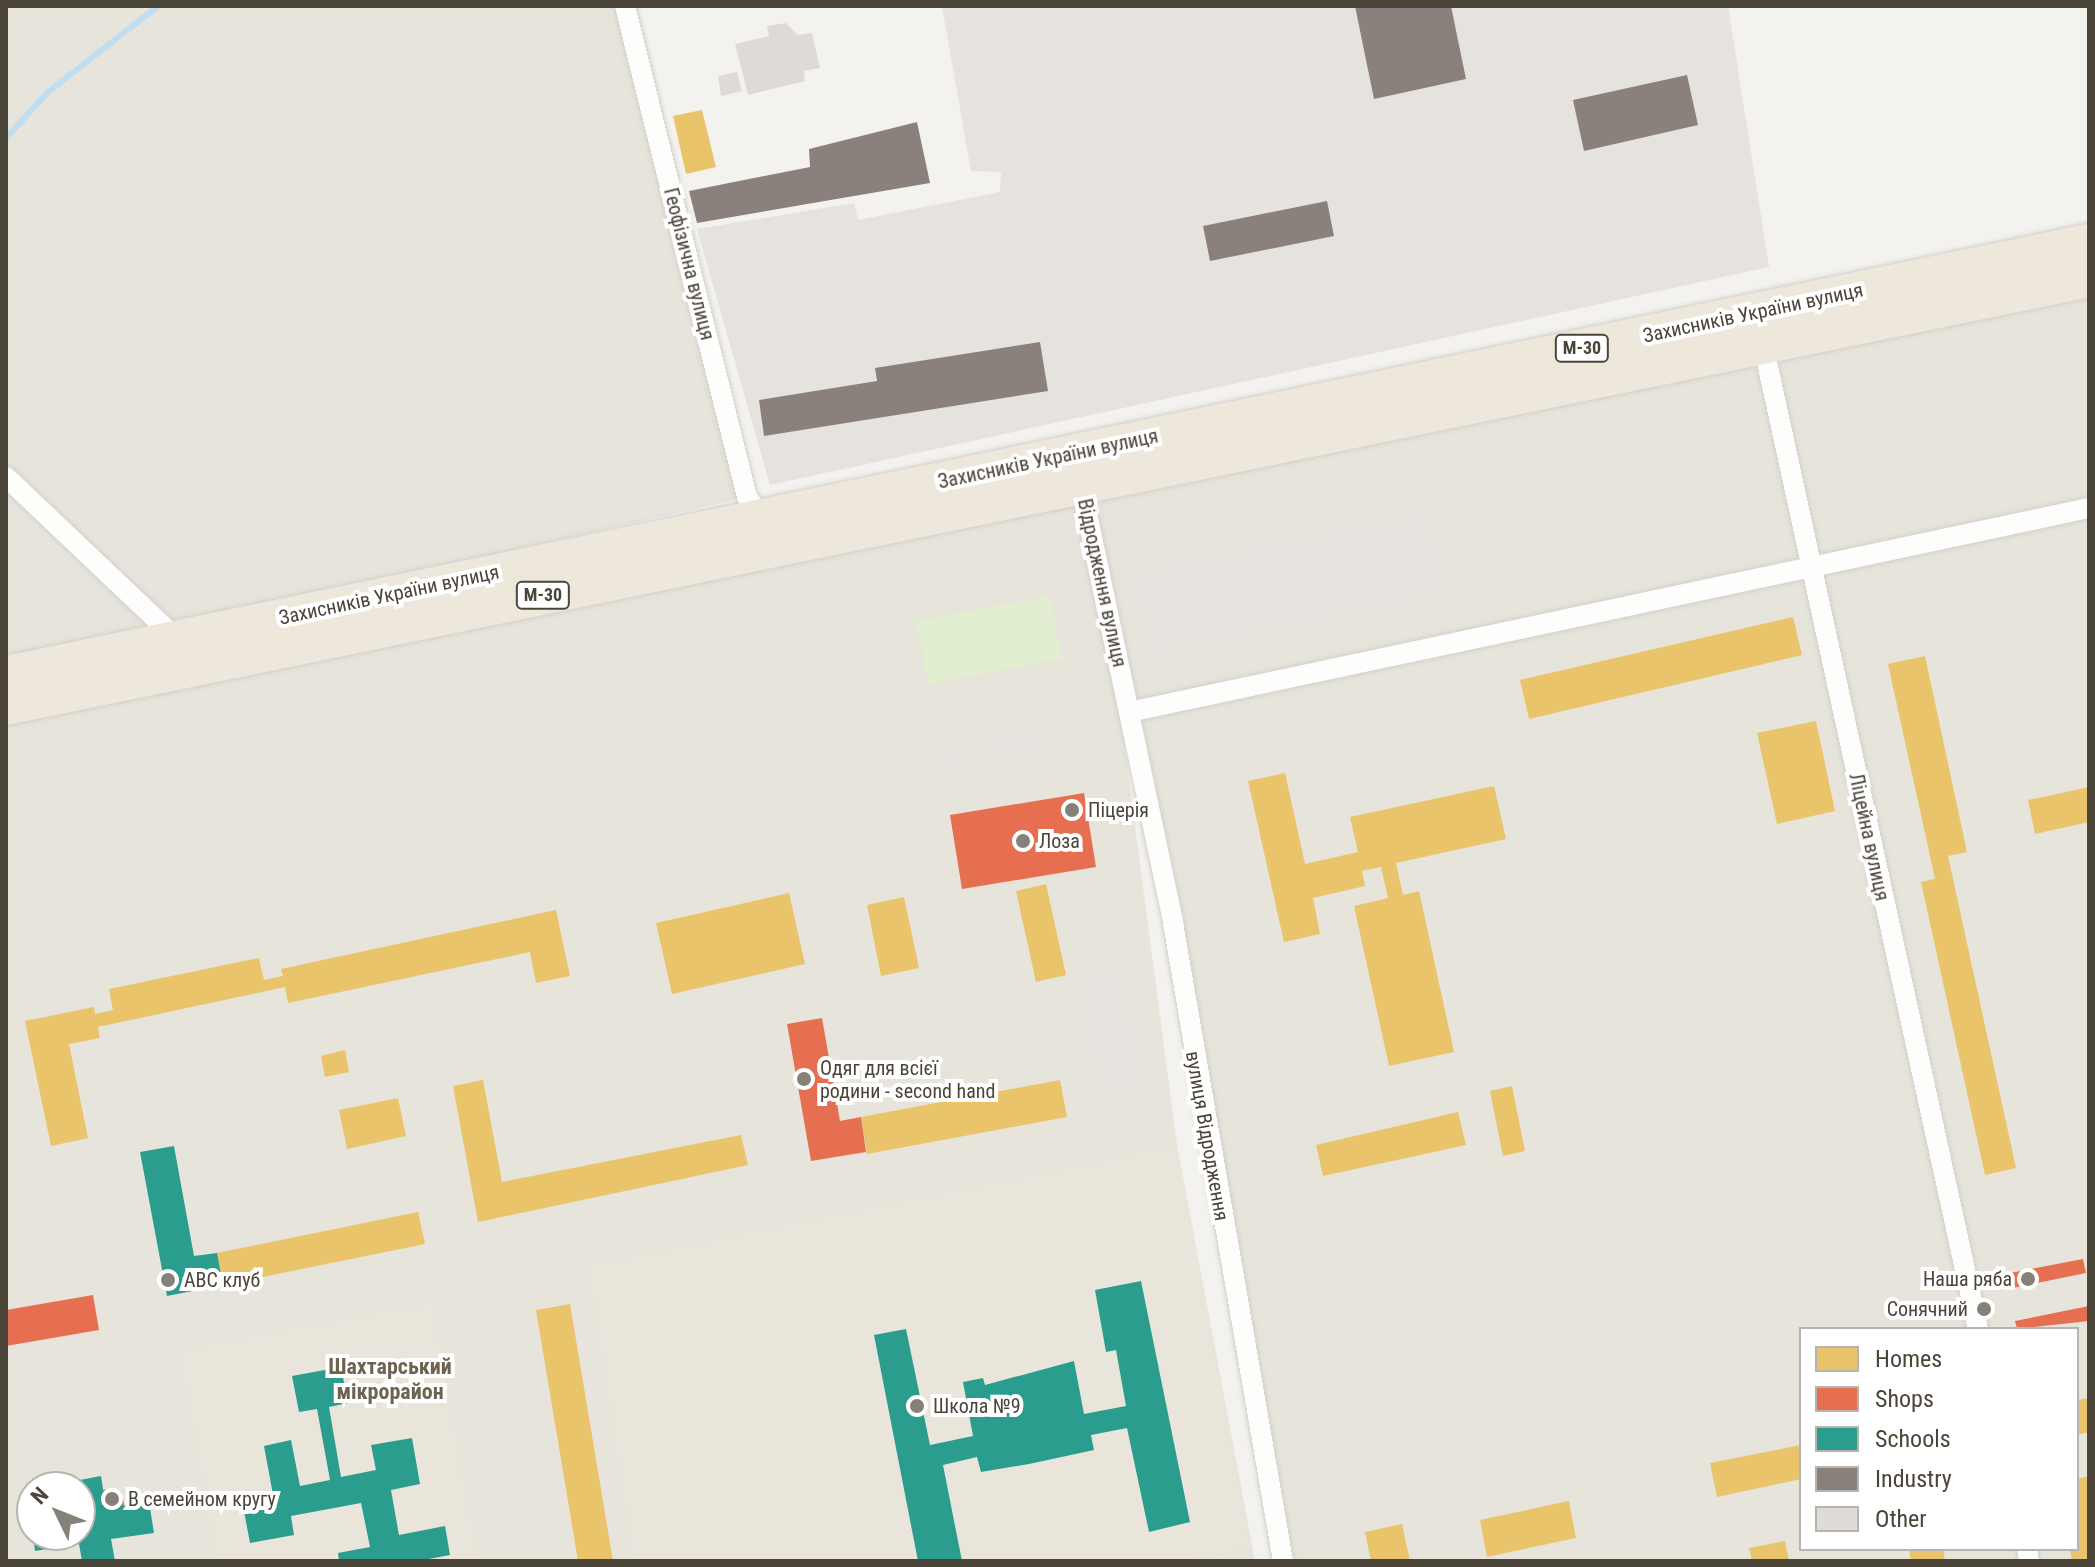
<!DOCTYPE html>
<meta charset="utf-8">
<style>
body{margin:0}
#map{position:relative;width:2095px;height:1567px;overflow:hidden;background:#f4f2ee;font-family:"Roboto Condensed",sans-serif}
div>[style]{position:absolute}
.residential>*{inset:0;background:#e7e4dc}
.industrial>*{inset:0;background:#e6e2de}
.education>*{inset:0;background:#eae5da}
.green>*{inset:0;background:#e1eecf}
.parking>*{inset:0;background:#e6e3df}
.homes>*{inset:0;background:#e9c46a}
.shops>*{inset:0;background:#e76f51}
.schools>*{inset:0;background:#2a9d8f}
.industry>*{inset:0;background:#8a817c}
.stream>*{height:6px;margin:-3px;padding:0 3px;transform-origin:3px;border-radius:3px;background:#c0ddf1}
.building>*{inset:0;background:#dedbd6}
.roads{filter:drop-shadow(0 0 2px #d2d0cb) drop-shadow(0 0 2px #d2d0cb)}
.street>*{height:20px;margin:-10px;padding:0 10px;transform-origin:10px;border-radius:10px;background:#fdfdfc}
.highway>*{height:38px;margin:-19px;padding:0 19px;transform-origin:19px;border-radius:19px;background:#ede8db}
.dots>*{width:22px;height:22px;translate:-50% -50%;box-sizing:border-box;border:4px solid #fff;border-radius:50%}
span{translate:-50% -50%;white-space:nowrap;text-align:center;line-height:1.15;-webkit-text-stroke:8px #fff;paint-order:stroke}
.shield-label span{padding:2px 6px;background:#fff;border:2px solid;border-radius:6px;-webkit-text-stroke-width:0}
.shield-label{font-size:18px;color:#4b4439;font-weight:700}
.street-label{font-size:20px;color:#4b4439}
.poi-label{font-size:20px;color:#4b4439}
.left{translate:0 -50%;text-align:left}
.right{translate:-100% -50%;text-align:right}
.neighbourhood-label{font-size:22px;color:#6e6250;font-weight:700}
.frame{position:absolute;inset:0;border:8px solid #4b4439;pointer-events:none}
.legend{position:absolute;left:1799px;top:1327px;width:280px;height:224px;box-sizing:border-box;background:#fff;border:2px solid #b7b4b0;margin:0;padding:10px 14px;list-style:none;font-size:24px;color:#4b4439}
.legend li{display:flex;align-items:center;gap:16px;height:40px}
.legend b{width:40px;border:2px solid #b7b4b0}
.north{position:absolute;left:16px;top:1471px;width:80px;height:80px;box-sizing:border-box;background:#fff;border:2px solid #b7b4b0;border-radius:50%;rotate:313deg;font-size:22px;font-weight:700;line-height:32px;text-align:center;color:#4b4439}
.north::after{content:'';display:block;margin:auto;width:28px;height:36px;background:#868178;clip-path:polygon(50% 0,100% 100%,50% 72%,0 100%)}
</style>
<div id="map">
<div class="residential">
<div style="clip-path:polygon(6px 6px,625px 6px,747px 497px,6px 665px)"></div>
<div style="clip-path:polygon(evenodd,2089px 291px,2089px 1561px,1284px 1561px,1108px 621px,1177px 1145px,1255px 1561px,6px 1561px,6px 715px,2089px 291px,1801px 1329px,2077px 1329px,2077px 1549px,1801px 1549px,1801px 1329px,2089px 291px,32px 1487px,80px 1487px,80px 1535px,32px 1535px,32px 1487px)"></div>
</div>
<div class="industrial">
<div style="clip-path:polygon(942px 6px,1728px 6px,1769px 267px,770px 485px,697px 229px,854px 203px,858px 220px,1000px 192px,1001px 172px,971px 171px)"></div>
</div>
<div class="education">
<div style="clip-path:polygon(1177px 1145px,1250px 1548px,1178px 1561px,633px 1561px,588px 1265px)"></div>
<div style="clip-path:polygon(432px 1303px,478px 1561px,216px 1561px,179px 1349px)"></div>
</div>
<div class="green">
<div style="clip-path:polygon(1050px 596px,1062px 659px,928px 684px,916px 621px)"></div>
</div>
<div class="parking">
<div style="clip-path:polygon(1429px 509px,1446px 596px,1150px 656px,1132px 569px)"></div>
<div style="clip-path:polygon(1082px 721px,1085px 740px,938px 769px,935px 750px)"></div>
<div style="clip-path:polygon(1120px 963px,1147px 1083px,1100px 1094px,1073px 973px)"></div>
</div>
<div class="homes">
<div style="clip-path:polygon(702px 110px,716px 167px,686px 174px,673px 116px)"></div>
<div style="clip-path:polygon(1793px 617px,1802px 655px,1529px 719px,1520px 680px)"></div>
<div style="clip-path:polygon(1925px 656px,1967px 852px,1948px 856px,2016px 1168px,1985px 1175px,1921px 882px,1935px 879px,1888px 664px)"></div>
<div style="clip-path:polygon(1816px 721px,1835px 811px,1777px 824px,1757px 733px)"></div>
<div style="clip-path:polygon(1285px 773px,1305px 864px,1358px 852px,1350px 817px,1494px 786px,1506px 839px,1396px 863px,1403px 895px,1419px 891px,1454px 1052px,1389px 1066px,1354px 906px,1388px 898px,1381px 867px,1362px 871px,1365px 886px,1313px 898px,1320px 934px,1284px 942px,1248px 781px)"></div>
<div style="clip-path:polygon(2089px 787px,2089px 822px,2035px 834px,2028px 800px)"></div>
<div style="clip-path:polygon(1046px 884px,1066px 975px,1036px 982px,1016px 891px)"></div>
<div style="clip-path:polygon(789px 893px,805px 964px,672px 994px,656px 923px)"></div>
<div style="clip-path:polygon(904px 897px,919px 968px,881px 976px,867px 905px)"></div>
<div style="clip-path:polygon(556px 910px,570px 976px,536px 983px,530px 952px,288px 1003px,285px 987px,98px 1027px,100px 1038px,69px 1044px,88px 1138px,51px 1146px,25px 1021px,94px 1007px,95px 1014px,113px 1010px,109px 989px,259px 958px,264px 980px,283px 976px,281px 969px)"></div>
<div style="clip-path:polygon(345px 1050px,349px 1072px,325px 1077px,321px 1056px)"></div>
<div style="clip-path:polygon(483px 1080px,502px 1182px,741px 1135px,748px 1165px,478px 1222px,453px 1086px)"></div>
<div style="clip-path:polygon(1060px 1080px,1067px 1117px,867px 1154px,861px 1117px)"></div>
<div style="clip-path:polygon(1512px 1086px,1525px 1151px,1503px 1156px,1490px 1091px)"></div>
<div style="clip-path:polygon(398px 1098px,406px 1136px,347px 1149px,339px 1110px)"></div>
<div style="clip-path:polygon(1458px 1112px,1466px 1145px,1323px 1176px,1316px 1145px)"></div>
<div style="clip-path:polygon(418px 1212px,425px 1244px,223px 1285px,217px 1253px)"></div>
<div style="clip-path:polygon(570px 1304px,613px 1561px,578px 1561px,536px 1310px)"></div>
<div style="clip-path:polygon(2089px 1398px,2089px 1432px,2077px 1435px,2077px 1400px)"></div>
<div style="clip-path:polygon(1801px 1445px,1801px 1479px,1717px 1497px,1710px 1463px)"></div>
<div style="clip-path:polygon(2089px 1476px,2089px 1561px,2072px 1561px,2070px 1549px,2077px 1549px,2077px 1479px)"></div>
<div style="clip-path:polygon(1569px 1501px,1576px 1538px,1487px 1557px,1480px 1520px)"></div>
<div style="clip-path:polygon(1402px 1524px,1410px 1561px,1371px 1561px,1365px 1532px)"></div>
<div style="clip-path:polygon(1785px 1541px,1789px 1561px,1752px 1561px,1749px 1548px)"></div>
<div style="clip-path:polygon(1909px 1549px,1943px 1549px,1945px 1561px,1911px 1561px)"></div>
</div>
<div class="shops">
<div style="clip-path:polygon(1084px 793px,1096px 867px,962px 889px,950px 815px)"></div>
<div style="clip-path:polygon(822px 1018px,840px 1121px,861px 1117px,866px 1152px,811px 1161px,787px 1024px)"></div>
<div style="clip-path:polygon(2083px 1259px,2086px 1273px,2008px 1289px,2005px 1274px)"></div>
<div style="clip-path:polygon(93px 1295px,99px 1330px,6px 1346px,6px 1310px)"></div>
<div style="clip-path:polygon(2089px 1306px,2089px 1321px,2017px 1329px,2015px 1321px)"></div>
<div style="clip-path:polygon(111px 1489px,123px 1498px,124px 1506px,106px 1508px,103px 1490px)"></div>
</div>
<div class="schools">
<div style="clip-path:polygon(174px 1146px,194px 1256px,217px 1253px,223px 1285px,167px 1296px,140px 1152px)"></div>
<div style="clip-path:polygon(1141px 1281px,1190px 1522px,1149px 1532px,1127px 1428px,1091px 1435px,1094px 1450px,1029px 1464px,981px 1472px,977px 1457px,943px 1465px,962px 1561px,918px 1561px,874px 1335px,906px 1329px,930px 1445px,973px 1436px,963px 1382px,983px 1378px,985px 1385px,1074px 1361px,1084px 1414px,1126px 1406px,1116px 1350px,1106px 1352px,1095px 1290px)"></div>
<div style="clip-path:polygon(341px 1367px,348px 1403px,329px 1407px,341px 1477px,376px 1470px,371px 1445px,412px 1438px,420px 1484px,391px 1490px,399px 1535px,445px 1526px,450px 1555px,418px 1561px,339px 1561px,338px 1553px,370px 1547px,361px 1503px,291px 1516px,294px 1535px,250px 1543px,243px 1506px,274px 1500px,264px 1446px,291px 1440px,300px 1486px,330px 1480px,317px 1409px,299px 1412px,292px 1376px)"></div>
<div style="clip-path:polygon(101px 1476px,106px 1508px,149px 1502px,154px 1533px,111px 1539px,115px 1561px,82px 1561px,79px 1544px,35px 1551px,33px 1535px,80px 1535px,80px 1487px,70px 1487px,69px 1482px)"></div>
</div>
<div class="industry">
<div style="clip-path:polygon(1355px 6px,1451px 6px,1466px 79px,1374px 99px)"></div>
<div style="clip-path:polygon(1687px 75px,1698px 125px,1584px 151px,1573px 100px)"></div>
<div style="clip-path:polygon(917px 122px,930px 183px,697px 223px,689px 191px,810px 167px,809px 149px)"></div>
<div style="clip-path:polygon(1327px 201px,1334px 236px,1210px 261px,1203px 226px)"></div>
<div style="clip-path:polygon(1040px 342px,1048px 391px,764px 436px,759px 400px,877px 381px,875px 368px)"></div>
</div>
<div class="stream">
<div style="left:6px;top:138px;width:62px;rotate:-47.6deg"></div>
<div style="left:48px;top:92px;width:140px;rotate:-38deg"></div>
</div>
<div class="building">
<div style="clip-path:polygon(786px 23px,797px 35px,812px 33px,820px 68px,804px 71px,805px 81px,748px 95px,735px 44px,769px 36px,767px 26px)"></div>
<div style="clip-path:polygon(737px 72px,742px 91px,721px 96px,718px 76px)"></div>
</div>
<div class="roads">
<div class="street">
<div style="left:625px;top:6px;width:506px;rotate:76.05deg"></div>
<div style="left:747px;top:497px;width:26px;rotate:54deg"></div>
<div style="left:1763px;top:344px;width:1008px;rotate:77.69deg"></div>
<div style="left:6px;top:477px;width:236px;rotate:43.5deg"></div>
<div style="left:1080px;top:480px;width:453px;rotate:78.1deg"></div>
<div style="left:1173px;top:923px;width:647px;rotate:80.22deg"></div>
<div style="left:1129px;top:712px;width:981px;rotate:-12deg"></div>
<div style="left:2027px;top:1549px;width:12px;rotate:81deg"></div>
</div>
<div class="highway">
<div style="left:6px;top:675px;width:2127px;rotate:-11.72deg"></div>
<div style="left:6px;top:706px;width:2127px;rotate:-11.61deg"></div>
</div>
</div>
<div class="dots">
<div style="left:1072px;top:810px;background:#868178"></div>
<div style="left:1023px;top:841px;background:#868178"></div>
<div style="left:804px;top:1079px;background:#868178"></div>
<div style="left:2028px;top:1279px;background:#868178"></div>
<div style="left:168px;top:1280px;background:#868178"></div>
<div style="left:1984px;top:1309px;background:#868178"></div>
<div style="left:917px;top:1406px;background:#868178"></div>
<div style="left:112px;top:1499px;background:#868178"></div>
</div>
<div class="shield-label">
<span style="left:1582px;top:348px">М-30</span>
<span style="left:543px;top:595px">М-30</span>
</div>
<div class="street-label">
<span style="left:689px;top:264px;rotate:76deg">Геофізична вулиця</span>
<span style="left:1753px;top:313px;rotate:-12deg">Захисників України вулиця</span>
<span style="left:1048px;top:459px;rotate:-12deg">Захисників України вулиця</span>
<span style="left:1102px;top:583px;rotate:78deg">Відродження вулиця</span>
<span style="left:389px;top:595px;rotate:-12deg">Захисників України вулиця</span>
<span style="left:1869px;top:837px;rotate:78deg">Ліцейна вулиця</span>
<span style="left:1207px;top:1136px;rotate:80deg">вулиця Відродження</span>
</div>
<div class="poi-label">
<span class="left" style="left:1088px;top:810px">Піцерія</span>
<span class="left" style="left:1039px;top:841px">Лоза</span>
<span class="left" style="left:820px;top:1080px">Одяг для всієї<br>родини - second hand</span>
<span class="right" style="left:2012px;top:1279px">Наша ряба</span>
<span class="left" style="left:184px;top:1280px">ABC клуб</span>
<span class="right" style="left:1968px;top:1309px">Сонячний</span>
<span class="left" style="left:933px;top:1406px">Школа №9</span>
<span class="left" style="left:128px;top:1499px">В семейном кругу</span>
</div>
<div class="neighbourhood-label">
<span style="left:390px;top:1379px">Шахтарський<br>мікрорайон</span>
</div>
<div class="frame"></div>
<ul class="legend">
<li><b style="height:22px;background:#e9c46a"></b>Homes</li>
<li><b style="height:22px;background:#e76f51"></b>Shops</li>
<li><b style="height:22px;background:#2a9d8f"></b>Schools</li>
<li><b style="height:22px;background:#8a817c"></b>Industry</li>
<li><b style="height:22px;background:#dedbd6"></b>Other</li>
</ul>
<div class="north">N</div>
</div>
